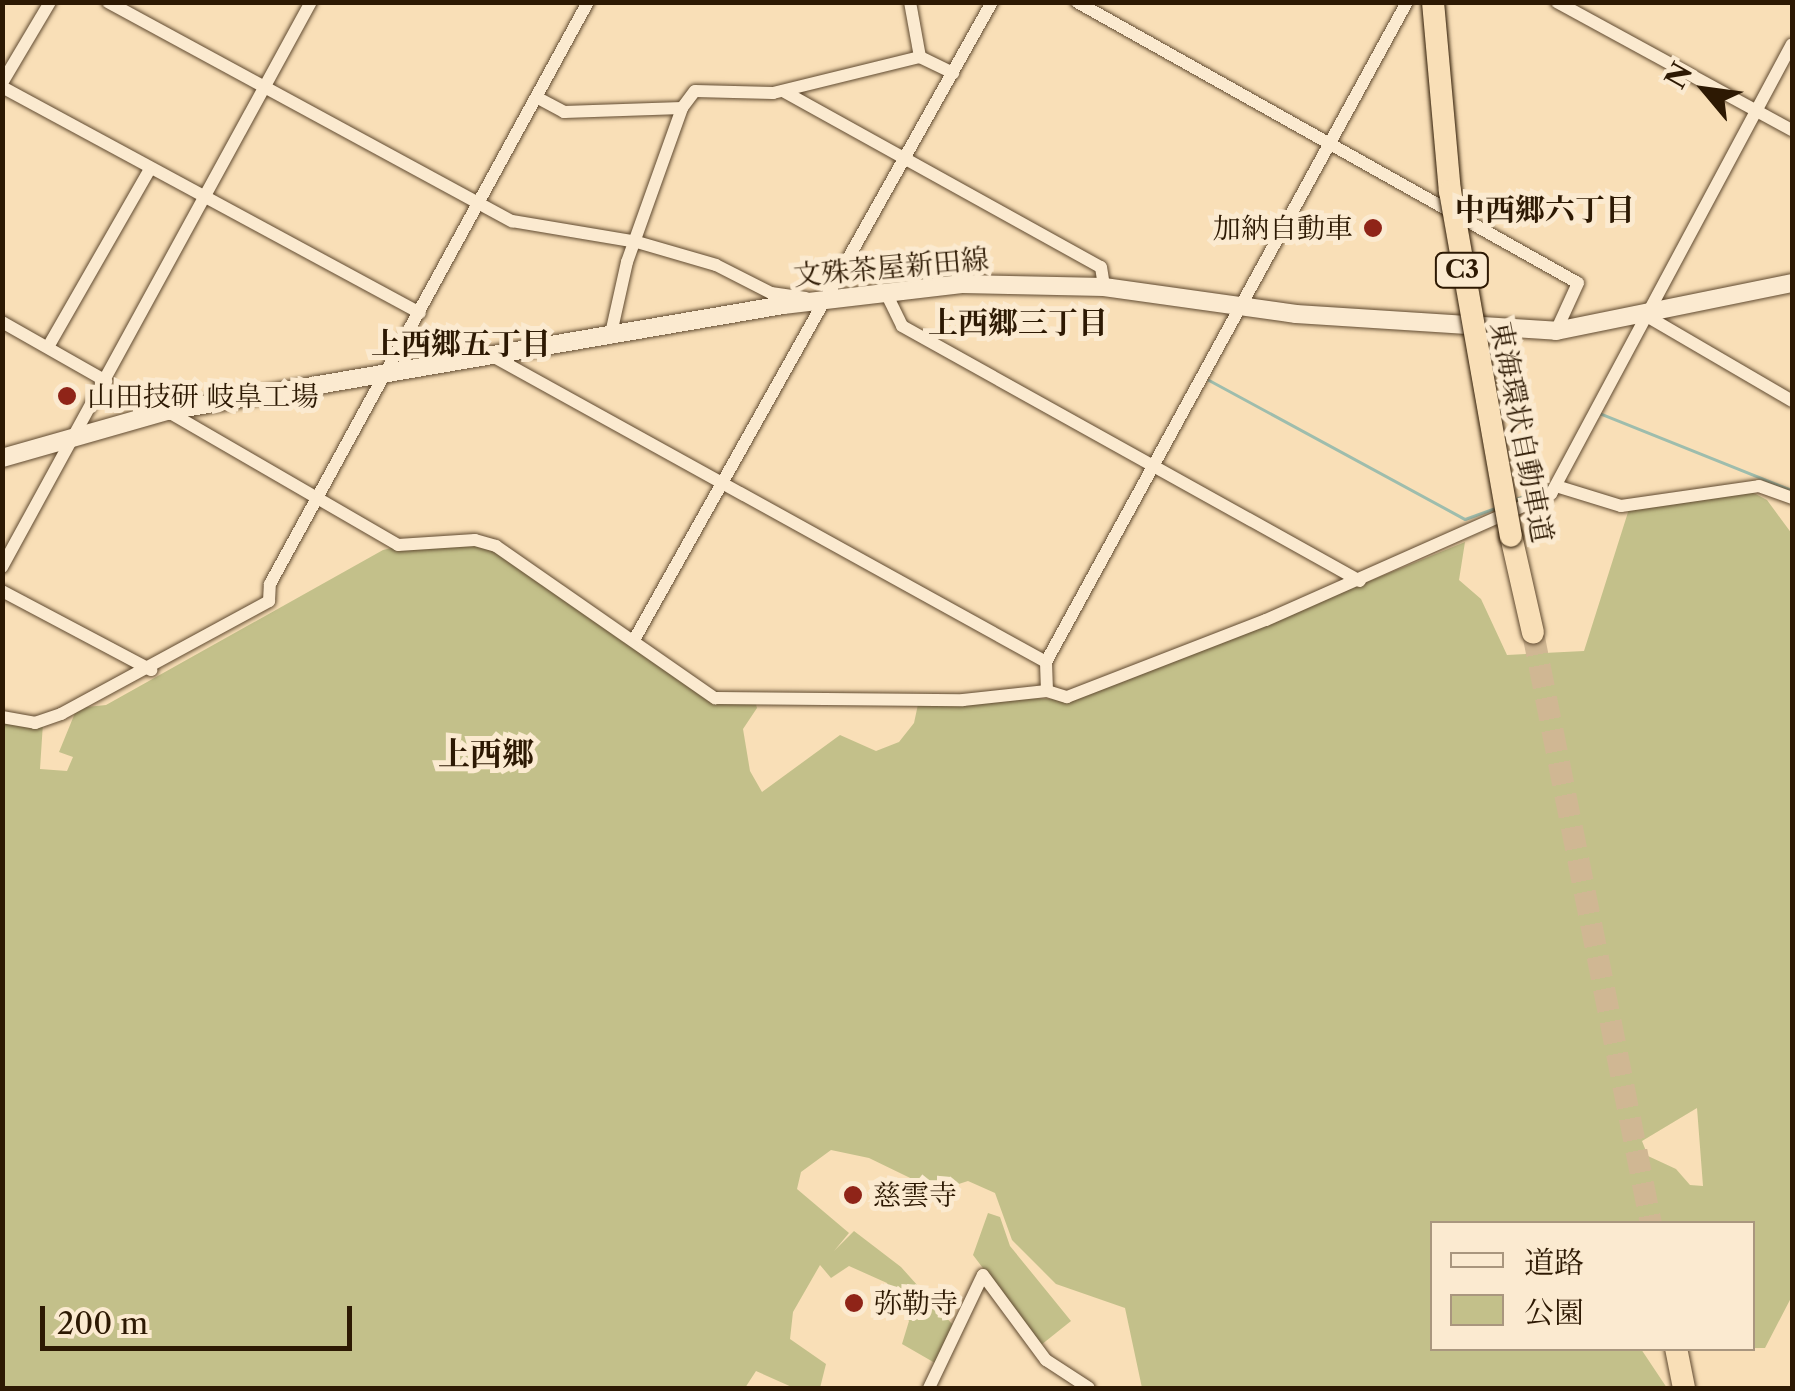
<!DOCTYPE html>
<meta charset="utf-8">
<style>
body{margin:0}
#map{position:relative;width:1795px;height:1391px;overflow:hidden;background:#f9dfb7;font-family:"Libre Caslon Text","Noto Serif JP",serif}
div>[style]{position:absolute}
.green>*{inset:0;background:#c3c08a}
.stream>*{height:2.5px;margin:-1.25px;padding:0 1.25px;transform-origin:1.25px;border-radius:1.25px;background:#9ebdad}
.highway-tunnel>*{height:22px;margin-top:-11px;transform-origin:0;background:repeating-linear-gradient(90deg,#d0b793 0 22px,transparent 0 33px)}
.roads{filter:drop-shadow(0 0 2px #604a30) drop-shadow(0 0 2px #604a30)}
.street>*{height:12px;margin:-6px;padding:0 6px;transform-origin:6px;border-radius:6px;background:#fbead0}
.secondary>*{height:18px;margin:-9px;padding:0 9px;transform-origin:9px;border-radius:9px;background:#fbead0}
.highway>*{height:22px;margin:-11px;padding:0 11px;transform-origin:11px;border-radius:11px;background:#f9dfb7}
.bridges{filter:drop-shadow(0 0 2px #2d1903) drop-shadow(0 0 2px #2d1903)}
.highway-bridge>*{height:22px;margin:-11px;padding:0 11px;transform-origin:11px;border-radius:11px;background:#f9dfb7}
.dots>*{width:28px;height:28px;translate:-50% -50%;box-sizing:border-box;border:5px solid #fbead0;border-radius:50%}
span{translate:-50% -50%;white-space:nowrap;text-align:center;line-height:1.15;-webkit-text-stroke:10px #fbead0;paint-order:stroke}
.shield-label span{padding:2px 8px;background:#fbead0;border:2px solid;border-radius:8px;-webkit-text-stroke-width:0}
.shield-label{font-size:25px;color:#2d1903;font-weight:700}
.poi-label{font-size:28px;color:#2d1903}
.right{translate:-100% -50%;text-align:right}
.left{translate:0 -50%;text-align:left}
.street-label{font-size:28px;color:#2d1903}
.neighbourhood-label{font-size:30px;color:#2d1903;font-weight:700}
.quarter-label{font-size:32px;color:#2d1903;font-weight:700}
.frame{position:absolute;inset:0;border:5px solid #2d1903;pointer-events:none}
.legend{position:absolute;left:1430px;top:1221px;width:325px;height:130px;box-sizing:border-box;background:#fbead0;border:2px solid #a9967e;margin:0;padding:12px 18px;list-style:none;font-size:30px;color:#2d1903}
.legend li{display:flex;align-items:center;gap:20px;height:50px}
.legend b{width:50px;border:2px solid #a9967e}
.north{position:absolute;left:1655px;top:40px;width:100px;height:100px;-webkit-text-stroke:8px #fbead0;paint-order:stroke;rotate:299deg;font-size:28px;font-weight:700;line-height:40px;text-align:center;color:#2d1903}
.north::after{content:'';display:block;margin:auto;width:35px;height:45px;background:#2d1903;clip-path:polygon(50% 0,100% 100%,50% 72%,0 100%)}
.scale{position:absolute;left:40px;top:1306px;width:312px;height:45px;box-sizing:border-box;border:5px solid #2d1903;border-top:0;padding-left:12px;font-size:30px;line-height:35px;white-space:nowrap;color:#2d1903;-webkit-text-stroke:8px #fbead0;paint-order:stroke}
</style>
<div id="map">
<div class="green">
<div style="clip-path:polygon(evenodd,1750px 491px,1767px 500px,1792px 534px,1792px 1296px,1765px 1348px,1753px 1348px,1752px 1224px,1432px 1224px,1432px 1348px,1641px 1349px,1667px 1388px,1142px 1388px,1125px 1308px,1056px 1284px,1012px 1240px,995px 1193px,968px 1181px,937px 1191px,869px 1158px,831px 1150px,801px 1172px,797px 1189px,849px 1233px,834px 1251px,854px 1231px,901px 1267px,953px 1325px,935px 1363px,902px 1344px,909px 1321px,887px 1283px,849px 1266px,831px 1278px,820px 1265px,793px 1312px,790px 1339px,826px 1364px,820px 1388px,794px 1388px,756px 1371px,745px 1388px,5px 1388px,2px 719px,43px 723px,40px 769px,67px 771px,73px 757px,59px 752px,77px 708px,106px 705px,383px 550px,436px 537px,484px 542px,694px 688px,754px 697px,757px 708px,743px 729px,750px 771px,762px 792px,840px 735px,876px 751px,899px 742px,914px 723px,920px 695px,1055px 699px,1120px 683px,1465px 542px,1459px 580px,1481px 599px,1507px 655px,1584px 651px,1629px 509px,1750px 491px,1697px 1108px,1703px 1186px,1690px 1185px,1676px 1169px,1648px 1156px,1642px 1141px,1697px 1108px)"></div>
<div style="clip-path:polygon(988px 1213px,1000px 1217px,1010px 1246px,1071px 1321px,1041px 1345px,973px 1255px)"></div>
</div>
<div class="stream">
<div style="left:1209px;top:380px;width:291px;rotate:28.5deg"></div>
<div style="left:1465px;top:519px;width:35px;rotate:-20deg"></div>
<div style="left:1599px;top:413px;width:208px;rotate:21.8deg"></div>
<div style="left:1514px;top:500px;width:38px;rotate:-22deg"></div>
</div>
<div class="highway-tunnel">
<div style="left:1533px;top:633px;width:603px;rotate:78.71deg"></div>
</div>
<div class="roads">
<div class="street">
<div style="left:108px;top:2px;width:460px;rotate:28.5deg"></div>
<div style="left:512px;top:221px;width:127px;rotate:9.5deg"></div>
<div style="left:637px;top:242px;width:82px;rotate:16.2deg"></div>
<div style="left:716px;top:265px;width:62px;rotate:27deg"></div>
<div style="left:771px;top:293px;width:35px;rotate:8deg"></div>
<div style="left:910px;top:2px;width:56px;rotate:79.7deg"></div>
<div style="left:1077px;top:2px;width:574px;rotate:29.29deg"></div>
<div style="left:1578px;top:283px;width:53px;rotate:114.6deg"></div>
<div style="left:1557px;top:2px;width:268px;rotate:28.6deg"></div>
<div style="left:2px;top:83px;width:94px;rotate:-59.3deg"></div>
<div style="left:2px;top:87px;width:475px;rotate:28.4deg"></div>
<div style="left:783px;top:91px;width:363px;rotate:29deg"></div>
<div style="left:1101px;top:267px;width:20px;rotate:81deg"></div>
<div style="left:538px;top:98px;width:30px;rotate:28deg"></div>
<div style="left:564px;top:112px;width:118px;rotate:-1.9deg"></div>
<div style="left:887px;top:295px;width:34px;rotate:64deg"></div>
<div style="left:902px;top:326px;width:524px;rotate:29.11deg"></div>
<div style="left:1645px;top:315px;width:170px;rotate:30.3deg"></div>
<div style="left:2px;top:322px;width:120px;rotate:29.6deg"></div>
<div style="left:610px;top:338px;width:78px;rotate:-77.4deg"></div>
<div style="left:627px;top:262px;width:164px;rotate:-70.3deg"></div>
<div style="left:682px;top:108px;width:21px;rotate:-53deg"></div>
<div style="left:695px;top:91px;width:78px;rotate:1.5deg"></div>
<div style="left:773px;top:93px;width:151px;rotate:-13.8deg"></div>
<div style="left:920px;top:57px;width:37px;rotate:26deg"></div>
<div style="left:48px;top:347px;width:205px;rotate:-60.2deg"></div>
<div style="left:496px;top:358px;width:628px;rotate:28.93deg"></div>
<div style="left:167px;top:411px;width:267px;rotate:30.1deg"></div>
<div style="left:398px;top:545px;width:77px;rotate:-3.7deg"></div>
<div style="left:475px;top:540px;width:22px;rotate:16deg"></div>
<div style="left:496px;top:546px;width:267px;rotate:34.8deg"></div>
<div style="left:715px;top:698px;width:248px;rotate:0.5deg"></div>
<div style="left:963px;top:700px;width:84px;rotate:-6.1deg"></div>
<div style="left:1047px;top:691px;width:21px;rotate:17deg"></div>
<div style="left:1067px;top:697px;width:213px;rotate:-21.2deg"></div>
<div style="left:1266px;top:620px;width:312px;rotate:-23.9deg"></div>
<div style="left:1551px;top:494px;width:510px;rotate:-61.83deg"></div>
<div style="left:1556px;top:486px;width:68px;rotate:17.1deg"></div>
<div style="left:1621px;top:506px;width:139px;rotate:-8.2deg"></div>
<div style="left:1759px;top:486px;width:35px;rotate:20deg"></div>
<div style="left:2px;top:567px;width:644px;rotate:-61.33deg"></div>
<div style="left:2px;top:591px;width:169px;rotate:27.9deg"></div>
<div style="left:634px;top:640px;width:732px;rotate:-60.7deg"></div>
<div style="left:1047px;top:691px;width:29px;rotate:-92deg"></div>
<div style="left:1046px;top:662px;width:752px;rotate:-61.32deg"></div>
<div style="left:2px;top:717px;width:34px;rotate:10deg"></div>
<div style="left:35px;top:723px;width:28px;rotate:-19deg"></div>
<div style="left:61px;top:714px;width:237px;rotate:-28.5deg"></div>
<div style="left:269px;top:601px;width:17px;rotate:-87deg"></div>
<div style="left:270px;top:584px;width:663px;rotate:-61.35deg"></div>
<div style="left:929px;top:1388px;width:125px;rotate:-64.5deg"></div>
<div style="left:983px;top:1275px;width:106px;rotate:53.5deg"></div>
<div style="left:1046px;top:1360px;width:51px;rotate:33.1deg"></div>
</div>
<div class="secondary">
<div style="left:2px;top:458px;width:172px;rotate:-15.9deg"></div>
<div style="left:167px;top:411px;width:625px;rotate:-9.76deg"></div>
<div style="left:783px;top:305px;width:180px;rotate:-6.7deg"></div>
<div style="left:962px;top:284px;width:142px;rotate:1.2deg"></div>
<div style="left:1104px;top:287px;width:194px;rotate:8deg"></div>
<div style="left:1296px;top:314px;width:261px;rotate:3.7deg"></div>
<div style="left:1556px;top:331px;width:241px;rotate:-11.5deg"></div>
</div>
<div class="highway">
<div style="left:1511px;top:536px;width:99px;rotate:77.2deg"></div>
<div style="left:1676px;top:1348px;width:41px;rotate:78.7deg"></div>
</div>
</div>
<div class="bridges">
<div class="highway-bridge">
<div style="left:1433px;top:2px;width:190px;rotate:84.9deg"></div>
<div style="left:1450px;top:191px;width:350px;rotate:80deg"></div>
</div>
</div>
<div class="dots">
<div style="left:1373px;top:228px;background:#8f2418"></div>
<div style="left:67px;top:396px;background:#8f2418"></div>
<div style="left:853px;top:1195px;background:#8f2418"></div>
<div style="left:854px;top:1303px;background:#8f2418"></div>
</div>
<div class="shield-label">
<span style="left:1462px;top:270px">C3</span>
</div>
<div class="poi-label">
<span class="right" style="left:1353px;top:228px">加納自動車</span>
<span class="left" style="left:87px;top:396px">山田技研 岐阜工場</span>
<span class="left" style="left:873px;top:1195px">慈雲寺</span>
<span class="left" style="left:874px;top:1303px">弥勒寺</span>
</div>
<div class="street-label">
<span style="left:891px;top:267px;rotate:-5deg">文殊茶屋新田線</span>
<span style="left:1522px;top:432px;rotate:79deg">東海環状自動車道</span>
</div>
<div class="neighbourhood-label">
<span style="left:1545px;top:210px">中西郷六丁目</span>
<span style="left:1018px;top:323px">上西郷三丁目</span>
<span style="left:461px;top:344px">上西郷五丁目</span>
</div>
<div class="quarter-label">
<span style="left:486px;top:754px">上西郷</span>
</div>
<div class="frame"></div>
<ul class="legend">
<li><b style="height:12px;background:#fbead0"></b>道路</li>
<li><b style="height:28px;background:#c3c08a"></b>公園</li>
</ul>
<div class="north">N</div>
<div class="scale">200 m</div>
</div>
